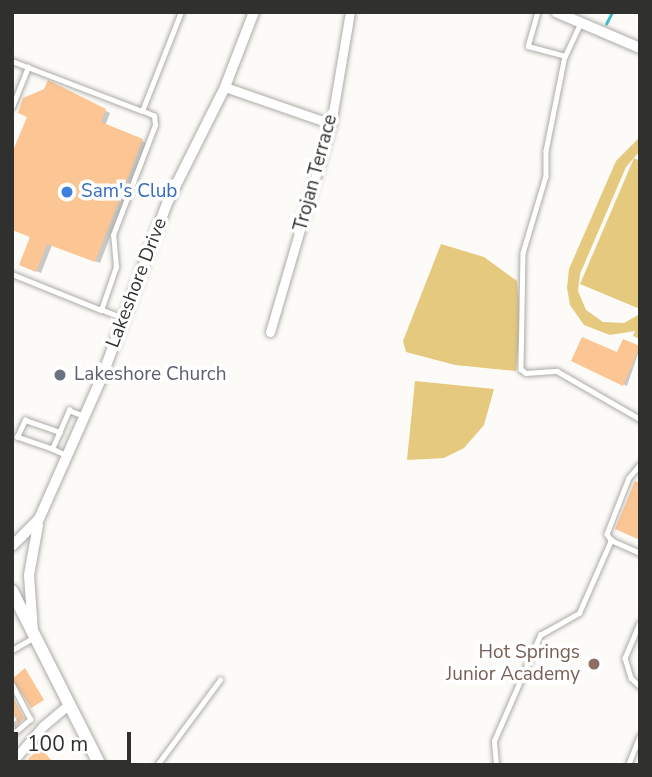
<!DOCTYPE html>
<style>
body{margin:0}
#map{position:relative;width:652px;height:777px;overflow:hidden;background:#fdfbf7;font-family:"Nunito Sans",sans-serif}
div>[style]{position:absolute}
.green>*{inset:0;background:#e5c97f}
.shadow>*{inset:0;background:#0003}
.stream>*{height:2.5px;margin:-1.25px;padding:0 1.25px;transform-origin:1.25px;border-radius:1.25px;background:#3cbdc9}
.building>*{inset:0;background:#fbc594}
.roads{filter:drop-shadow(0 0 2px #acaba7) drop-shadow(0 0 2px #acaba7)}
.service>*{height:4.5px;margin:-2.25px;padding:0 2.25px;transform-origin:2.25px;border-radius:2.25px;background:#fff}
.minor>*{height:9px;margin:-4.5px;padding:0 4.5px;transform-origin:4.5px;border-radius:4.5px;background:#fff}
.tertiary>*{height:10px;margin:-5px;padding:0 5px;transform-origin:5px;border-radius:5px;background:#fff}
.secondary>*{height:12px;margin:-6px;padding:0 6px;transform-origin:6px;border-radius:6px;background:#fff}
.dots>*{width:19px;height:19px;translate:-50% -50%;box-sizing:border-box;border:4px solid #fff;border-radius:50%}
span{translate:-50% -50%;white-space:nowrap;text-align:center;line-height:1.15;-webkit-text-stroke:7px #fff;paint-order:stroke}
.street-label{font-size:19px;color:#30302e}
.shop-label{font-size:19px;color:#366cbe}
.left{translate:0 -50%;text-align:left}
.worship-label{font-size:19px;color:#5b616d}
.education-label{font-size:19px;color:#785e54}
.right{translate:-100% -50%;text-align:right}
.frame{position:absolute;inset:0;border:14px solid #30302e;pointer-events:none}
.scale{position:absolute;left:14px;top:732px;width:117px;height:32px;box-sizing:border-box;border:4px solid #30302e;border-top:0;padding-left:9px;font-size:21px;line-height:24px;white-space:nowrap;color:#30302e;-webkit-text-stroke:5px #fff;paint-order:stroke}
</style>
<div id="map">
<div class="green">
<div style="clip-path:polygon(640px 137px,640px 151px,626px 167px,580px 274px,578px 291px,586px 310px,603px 322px,624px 323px,640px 314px,640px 339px,633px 336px,635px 331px,610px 335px,584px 325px,570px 305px,567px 288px,569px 269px,616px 161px)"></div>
<div style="clip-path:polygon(634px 158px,640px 161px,640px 309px,580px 284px)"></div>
<div style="clip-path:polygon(441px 244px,484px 257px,517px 281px,521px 319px,516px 371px,455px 365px,406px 352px,403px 341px)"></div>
<div style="clip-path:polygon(415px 381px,494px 389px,484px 425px,464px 448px,444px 458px,407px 460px)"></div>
</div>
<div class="shadow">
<div style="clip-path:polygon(49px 82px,110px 113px,105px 126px,147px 143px,100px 263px,52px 245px,41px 273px,26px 267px)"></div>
<div style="clip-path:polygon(624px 341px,640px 348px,627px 386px,574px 360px,618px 354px)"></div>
</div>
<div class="stream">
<div style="left:606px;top:24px;width:13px;rotate:-63deg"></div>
</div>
<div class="building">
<div style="clip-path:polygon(48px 80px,106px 109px,101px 122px,143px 139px,95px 262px,47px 244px,36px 272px,19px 265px,30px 237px,12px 230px,12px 153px,27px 117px,18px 113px,23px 98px,44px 89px)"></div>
<div style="clip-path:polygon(582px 337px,617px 352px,623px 339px,640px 346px,623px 386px,571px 361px)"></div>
<div style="clip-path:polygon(635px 481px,640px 483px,640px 540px,615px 529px)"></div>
<div style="clip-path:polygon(25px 668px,44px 700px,31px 708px,12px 679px)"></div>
<div style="clip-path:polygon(12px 695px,24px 718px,17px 725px,17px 717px,12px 714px)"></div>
<div style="clip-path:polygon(40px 748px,56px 765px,33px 765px,28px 759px)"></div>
</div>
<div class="roads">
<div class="service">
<div style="left:538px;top:12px;width:35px;rotate:106deg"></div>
<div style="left:528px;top:46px;width:38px;rotate:15deg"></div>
<div style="left:565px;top:56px;width:35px;rotate:-65deg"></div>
<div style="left:565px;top:56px;width:97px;rotate:101.3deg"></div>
<div style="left:546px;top:151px;width:25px;rotate:90deg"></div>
<div style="left:546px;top:176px;width:80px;rotate:106.6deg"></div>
<div style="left:523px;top:253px;width:116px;rotate:91deg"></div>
<div style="left:521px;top:369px;width:6px;rotate:39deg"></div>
<div style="left:526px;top:373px;width:31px;rotate:-4deg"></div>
<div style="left:557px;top:371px;width:96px;rotate:30deg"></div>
<div style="left:12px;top:61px;width:139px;rotate:21deg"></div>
<div style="left:12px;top:107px;width:43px;rotate:-68.2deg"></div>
<div style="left:12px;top:274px;width:96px;rotate:22deg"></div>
<div style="left:122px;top:318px;width:22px;rotate:-159deg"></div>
<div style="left:101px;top:310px;width:46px;rotate:-70.8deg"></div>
<div style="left:116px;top:267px;width:32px;rotate:-95deg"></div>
<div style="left:113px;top:235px;width:118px;rotate:-69.1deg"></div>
<div style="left:155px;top:125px;width:9px;rotate:-96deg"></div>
<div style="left:154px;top:116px;width:13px;rotate:-157deg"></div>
<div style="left:142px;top:111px;width:106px;rotate:-68.5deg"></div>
<div style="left:52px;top:449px;width:37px;rotate:-161deg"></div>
<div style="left:17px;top:437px;width:19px;rotate:-65deg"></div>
<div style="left:25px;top:420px;width:37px;rotate:19deg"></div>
<div style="left:67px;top:456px;width:17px;rotate:-155deg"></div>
<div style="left:52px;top:449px;width:43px;rotate:-66.4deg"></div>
<div style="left:69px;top:410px;width:16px;rotate:22deg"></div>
<div style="left:640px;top:465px;width:17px;rotate:130deg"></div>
<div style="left:629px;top:478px;width:60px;rotate:111.4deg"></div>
<div style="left:607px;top:534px;width:7px;rotate:56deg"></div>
<div style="left:611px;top:540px;width:32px;rotate:24deg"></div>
<div style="left:640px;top:623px;width:38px;rotate:113deg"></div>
<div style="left:625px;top:658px;width:21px;rotate:73deg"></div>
<div style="left:631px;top:678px;width:12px;rotate:42deg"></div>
<div style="left:12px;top:650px;width:24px;rotate:-30deg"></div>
<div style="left:12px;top:684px;width:40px;rotate:62deg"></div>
<div style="left:31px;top:719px;width:21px;rotate:139deg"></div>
<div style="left:12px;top:720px;width:1px;rotate:-45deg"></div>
<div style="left:12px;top:727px;width:10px;rotate:90deg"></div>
<div style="left:157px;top:765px;width:106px;rotate:-53.5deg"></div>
<div style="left:496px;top:765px;width:24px;rotate:-95deg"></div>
<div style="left:494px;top:741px;width:116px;rotate:-66.5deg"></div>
<div style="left:540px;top:635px;width:45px;rotate:-29.4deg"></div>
<div style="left:579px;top:613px;width:80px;rotate:-66.3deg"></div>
<div style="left:628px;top:765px;width:31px;rotate:-68deg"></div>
</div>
<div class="minor">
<div style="left:225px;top:87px;width:112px;rotate:19.2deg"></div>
<div style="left:270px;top:332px;width:217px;rotate:-73.7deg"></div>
<div style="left:331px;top:124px;width:114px;rotate:-80.4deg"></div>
<div style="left:12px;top:762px;width:48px;rotate:-49.3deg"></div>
<div style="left:43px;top:726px;width:33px;rotate:-40deg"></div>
</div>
<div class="tertiary">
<div style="left:556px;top:12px;width:91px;rotate:23.2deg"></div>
<div style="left:12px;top:546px;width:38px;rotate:-45deg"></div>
<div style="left:39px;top:519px;width:153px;rotate:-66.1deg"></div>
<div style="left:101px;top:379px;width:190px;rotate:-69.4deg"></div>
<div style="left:168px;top:201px;width:127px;rotate:-63.4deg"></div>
<div style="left:225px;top:87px;width:80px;rotate:-68.9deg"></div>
<div style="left:33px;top:631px;width:56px;rotate:-94.1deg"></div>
<div style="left:29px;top:575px;width:51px;rotate:-79.8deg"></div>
</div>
<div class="secondary">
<div style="left:12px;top:591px;width:195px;rotate:63.2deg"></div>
</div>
</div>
<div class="dots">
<div style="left:67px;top:192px;background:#3f7fe0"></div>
<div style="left:60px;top:375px;background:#6b7280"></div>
<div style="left:594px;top:664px;background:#8d6e63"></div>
</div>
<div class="street-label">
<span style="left:316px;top:173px;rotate:-75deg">Trojan Terrace</span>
<span style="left:137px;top:283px;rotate:-69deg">Lakeshore Drive</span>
</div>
<div class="shop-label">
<span class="left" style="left:81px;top:192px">Sam's Club</span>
</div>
<div class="worship-label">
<span class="left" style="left:74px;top:375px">Lakeshore Church</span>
</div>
<div class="education-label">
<span class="right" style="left:580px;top:664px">Hot Springs<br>Junior Academy</span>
</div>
<div class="frame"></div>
<div class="scale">100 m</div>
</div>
